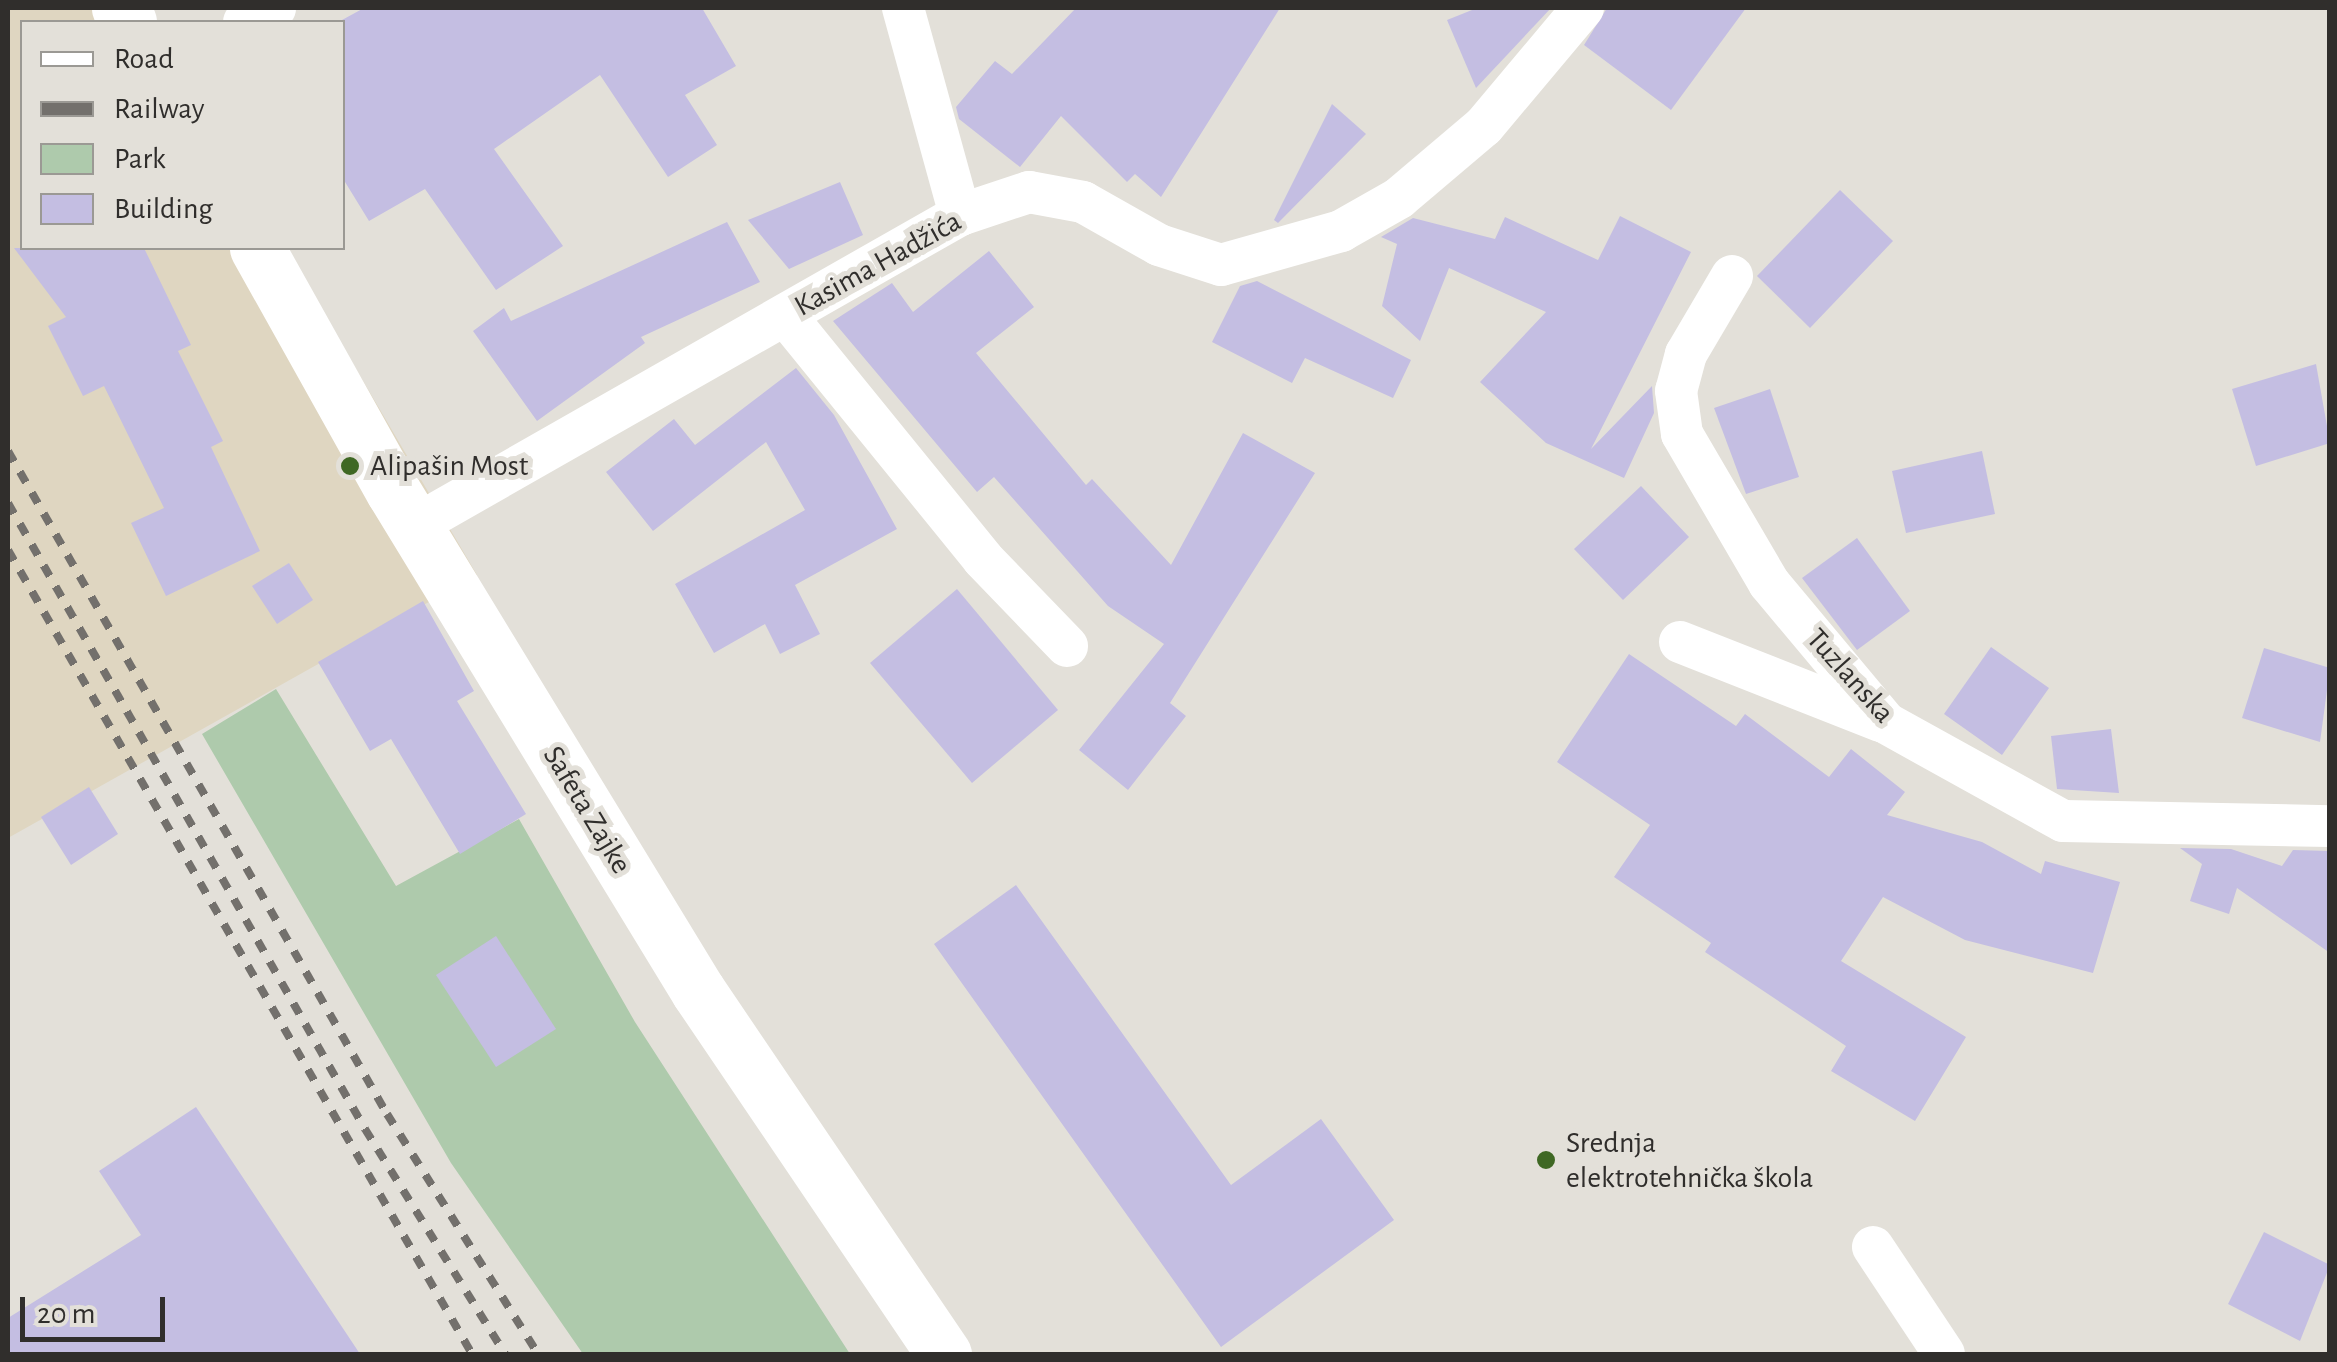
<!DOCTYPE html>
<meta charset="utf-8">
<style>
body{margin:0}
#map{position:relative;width:2337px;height:1362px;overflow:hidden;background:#e3e0d9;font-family:"Alegreya Sans",sans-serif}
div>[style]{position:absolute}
.industrial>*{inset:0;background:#dfd6c1}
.green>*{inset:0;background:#aecaac}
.building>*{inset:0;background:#c4bee2}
.street>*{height:42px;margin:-21px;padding:0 21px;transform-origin:21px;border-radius:21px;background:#fff}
.secondary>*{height:55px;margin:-27.5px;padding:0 27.5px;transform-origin:27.5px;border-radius:27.5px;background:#fff}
.rail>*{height:8px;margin-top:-4px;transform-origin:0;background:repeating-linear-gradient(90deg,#73706c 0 12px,transparent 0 24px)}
.dots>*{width:28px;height:28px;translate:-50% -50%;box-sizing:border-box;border:5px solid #e3e0d9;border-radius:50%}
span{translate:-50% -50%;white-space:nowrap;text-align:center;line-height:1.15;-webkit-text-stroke:10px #e3e0d9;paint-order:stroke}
.street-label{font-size:30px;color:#302e2c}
.poi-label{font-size:30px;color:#302e2c}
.left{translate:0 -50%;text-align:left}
.frame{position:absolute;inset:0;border:10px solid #302e2c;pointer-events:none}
.legend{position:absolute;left:20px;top:20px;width:325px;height:230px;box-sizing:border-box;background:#e3e0d9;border:2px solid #9b9994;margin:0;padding:12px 18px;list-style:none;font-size:30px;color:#302e2c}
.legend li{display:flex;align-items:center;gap:20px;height:50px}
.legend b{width:50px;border:2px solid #9b9994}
.scale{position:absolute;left:20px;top:1297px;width:145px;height:45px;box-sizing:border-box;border:5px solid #302e2c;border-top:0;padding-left:12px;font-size:30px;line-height:35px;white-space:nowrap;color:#302e2c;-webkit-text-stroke:8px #e3e0d9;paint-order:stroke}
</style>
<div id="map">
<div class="industrial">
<div style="clip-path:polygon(8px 8px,144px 8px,153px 22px,22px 22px,22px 248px,285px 248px,477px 575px,8px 838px)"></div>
</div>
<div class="green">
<div style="clip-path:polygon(276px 689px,396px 886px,519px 819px,635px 1022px,850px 1354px,583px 1354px,451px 1163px,202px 734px)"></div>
</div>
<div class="building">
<div style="clip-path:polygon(364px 8px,702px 8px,736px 66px,685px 95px,717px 145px,668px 177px,600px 75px,494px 149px,563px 246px,496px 290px,425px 189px,369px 221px,342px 177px,342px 20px)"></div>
<div style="clip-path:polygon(1076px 8px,1280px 8px,1161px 197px,1135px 174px,1127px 182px,1061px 116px,1020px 167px,959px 119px,956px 107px,995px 61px,1012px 74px)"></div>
<div style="clip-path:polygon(1477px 8px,1551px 8px,1476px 88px,1447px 20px)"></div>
<div style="clip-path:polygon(1607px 8px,1746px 8px,1671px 110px,1584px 45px)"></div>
<div style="clip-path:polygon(1332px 104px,1366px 134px,1278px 223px,1274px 220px)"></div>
<div style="clip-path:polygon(840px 182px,863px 235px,789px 269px,748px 220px)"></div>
<div style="clip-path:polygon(1840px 190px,1893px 241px,1810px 328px,1757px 276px)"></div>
<div style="clip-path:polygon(1620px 216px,1691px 252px,1591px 449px,1652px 386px,1654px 413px,1624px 478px,1546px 443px,1480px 382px,1546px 312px,1449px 268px,1420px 341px,1382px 306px,1397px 244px,1381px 237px,1413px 218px,1495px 239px,1505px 217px,1598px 260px)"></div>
<div style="clip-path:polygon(727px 222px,760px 282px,641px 337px,645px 343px,537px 421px,473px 331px,504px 308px,511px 321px)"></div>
<div style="clip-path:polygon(14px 248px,144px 248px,191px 345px,178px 351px,223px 441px,211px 447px,260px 551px,166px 596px,131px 523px,164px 508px,104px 386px,83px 396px,48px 326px,66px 317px)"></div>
<div style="clip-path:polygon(989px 251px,1034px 307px,976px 353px,1086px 485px,1092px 479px,1171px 565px,1243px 433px,1315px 473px,1170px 703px,1186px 716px,1128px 790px,1079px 750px,1164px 644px,1108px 606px,994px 477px,977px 492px,833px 321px,892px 283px,913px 312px)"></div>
<div style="clip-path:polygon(1257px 281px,1411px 360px,1393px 398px,1305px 358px,1292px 383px,1212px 342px,1240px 286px)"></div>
<div style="clip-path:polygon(2316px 364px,2330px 443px,2256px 466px,2232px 389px)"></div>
<div style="clip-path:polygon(796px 368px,834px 415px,897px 529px,795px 585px,820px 634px,780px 654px,765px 624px,714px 653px,675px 584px,805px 510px,766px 442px,653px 531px,606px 472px,674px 419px,695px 445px)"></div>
<div style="clip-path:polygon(1770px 389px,1799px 477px,1746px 494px,1714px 408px)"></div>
<div style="clip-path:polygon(1982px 451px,1995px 514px,1906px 533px,1892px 471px)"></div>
<div style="clip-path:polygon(1641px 486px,1689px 537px,1623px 600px,1574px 549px)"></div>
<div style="clip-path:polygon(1857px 538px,1910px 611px,1857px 650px,1802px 578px)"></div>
<div style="clip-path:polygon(289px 563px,313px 600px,277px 624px,252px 586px)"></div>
<div style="clip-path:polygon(957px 589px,1058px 710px,972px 783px,870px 663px)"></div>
<div style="clip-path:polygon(423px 601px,474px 691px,457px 701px,526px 814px,460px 854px,391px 739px,370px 751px,318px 662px)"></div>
<div style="clip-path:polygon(1991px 647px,2049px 688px,2002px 755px,1944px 714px)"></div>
<div style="clip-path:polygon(2264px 648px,2330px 668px,2320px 742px,2242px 718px)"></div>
<div style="clip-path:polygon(1629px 654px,1736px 726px,1745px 714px,1829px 777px,1851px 749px,1905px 792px,1887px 815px,1982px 842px,2041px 874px,2045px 861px,2120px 882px,2093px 973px,1965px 940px,1883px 897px,1841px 961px,1966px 1037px,1915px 1121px,1831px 1071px,1846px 1046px,1705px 952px,1711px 943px,1614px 877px,1650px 825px,1557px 762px)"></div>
<div style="clip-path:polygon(2111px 729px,2119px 793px,2057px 789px,2051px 736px)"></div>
<div style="clip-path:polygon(89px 787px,118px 834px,71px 865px,41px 817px)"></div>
<div style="clip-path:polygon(2180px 848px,2231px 849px,2282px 866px,2293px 850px,2330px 851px,2330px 953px,2237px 888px,2229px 914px,2190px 901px,2202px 864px)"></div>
<div style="clip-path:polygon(1016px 885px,1231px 1185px,1321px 1119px,1394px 1220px,1221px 1347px,934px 944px)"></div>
<div style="clip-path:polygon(496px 936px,556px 1029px,496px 1067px,436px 975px)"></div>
<div style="clip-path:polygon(196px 1107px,360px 1354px,8px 1354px,8px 1318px,141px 1235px,99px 1171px)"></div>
<div style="clip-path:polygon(2264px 1232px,2330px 1265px,2300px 1341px,2228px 1304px)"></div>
</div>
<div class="street">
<div style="left:903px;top:8px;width:215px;rotate:74.6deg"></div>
<div style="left:244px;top:22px;width:34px;rotate:-24deg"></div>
<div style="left:1732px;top:276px;width:91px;rotate:120.5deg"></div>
<div style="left:1686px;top:354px;width:38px;rotate:105deg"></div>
<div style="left:1676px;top:391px;width:43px;rotate:82.1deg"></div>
<div style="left:1682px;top:434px;width:173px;rotate:59.7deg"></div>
<div style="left:1769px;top:583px;width:182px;rotate:50.1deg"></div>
<div style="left:1886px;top:723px;width:202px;rotate:29deg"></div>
<div style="left:2063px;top:821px;width:267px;rotate:1.1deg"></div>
<div style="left:785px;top:315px;width:314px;rotate:50.9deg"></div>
<div style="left:983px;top:559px;width:121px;rotate:46deg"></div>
<div style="left:414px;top:526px;width:628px;rotate:-29.67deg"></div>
<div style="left:960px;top:215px;width:73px;rotate:-18.4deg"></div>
<div style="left:1029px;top:192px;width:55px;rotate:10.5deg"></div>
<div style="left:1083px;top:202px;width:87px;rotate:29.5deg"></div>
<div style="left:1159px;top:245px;width:65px;rotate:17.9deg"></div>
<div style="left:1221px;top:265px;width:125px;rotate:-15.8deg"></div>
<div style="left:1341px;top:231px;width:67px;rotate:-29.6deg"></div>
<div style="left:1399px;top:198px;width:111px;rotate:-40.3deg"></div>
<div style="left:1484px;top:126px;width:154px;rotate:-50deg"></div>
<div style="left:1680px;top:642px;width:216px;rotate:21.5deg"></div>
<div style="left:1873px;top:1247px;width:128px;rotate:56.4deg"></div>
</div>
<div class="secondary">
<div style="left:119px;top:8px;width:17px;rotate:54deg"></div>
<div style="left:257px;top:248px;width:278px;rotate:60.8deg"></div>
<div style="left:393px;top:491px;width:586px;rotate:58.62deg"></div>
<div style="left:698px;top:991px;width:439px;rotate:55.9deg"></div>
</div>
<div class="rail">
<div style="left:8px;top:451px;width:764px;rotate:60.25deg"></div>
<div style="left:387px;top:1114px;width:284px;rotate:57.8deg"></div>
<div style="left:8px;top:503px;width:721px;rotate:60.3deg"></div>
<div style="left:365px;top:1129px;width:265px;rotate:58.1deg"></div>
<div style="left:8px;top:550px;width:928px;rotate:60.01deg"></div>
</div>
<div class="dots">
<div style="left:350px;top:466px;background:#3f6824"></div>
<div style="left:1546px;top:1160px;background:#3f6824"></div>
</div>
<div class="street-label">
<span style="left:878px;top:264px;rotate:-29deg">Kasima Hadžića</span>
<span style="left:1850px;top:676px;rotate:48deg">Tuzlanska</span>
<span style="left:587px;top:810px;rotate:59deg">Safeta Zajke</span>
</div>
<div class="poi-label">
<span class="left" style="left:370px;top:466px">Alipašin Most</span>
<span class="left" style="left:1566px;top:1160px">Srednja<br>elektrotehnička škola</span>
</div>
<div class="frame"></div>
<ul class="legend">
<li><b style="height:12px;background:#fff"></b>Road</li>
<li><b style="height:12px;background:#73706c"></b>Railway</li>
<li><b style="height:28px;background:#aecaac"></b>Park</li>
<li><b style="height:28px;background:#c4bee2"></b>Building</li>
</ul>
<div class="scale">20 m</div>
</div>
